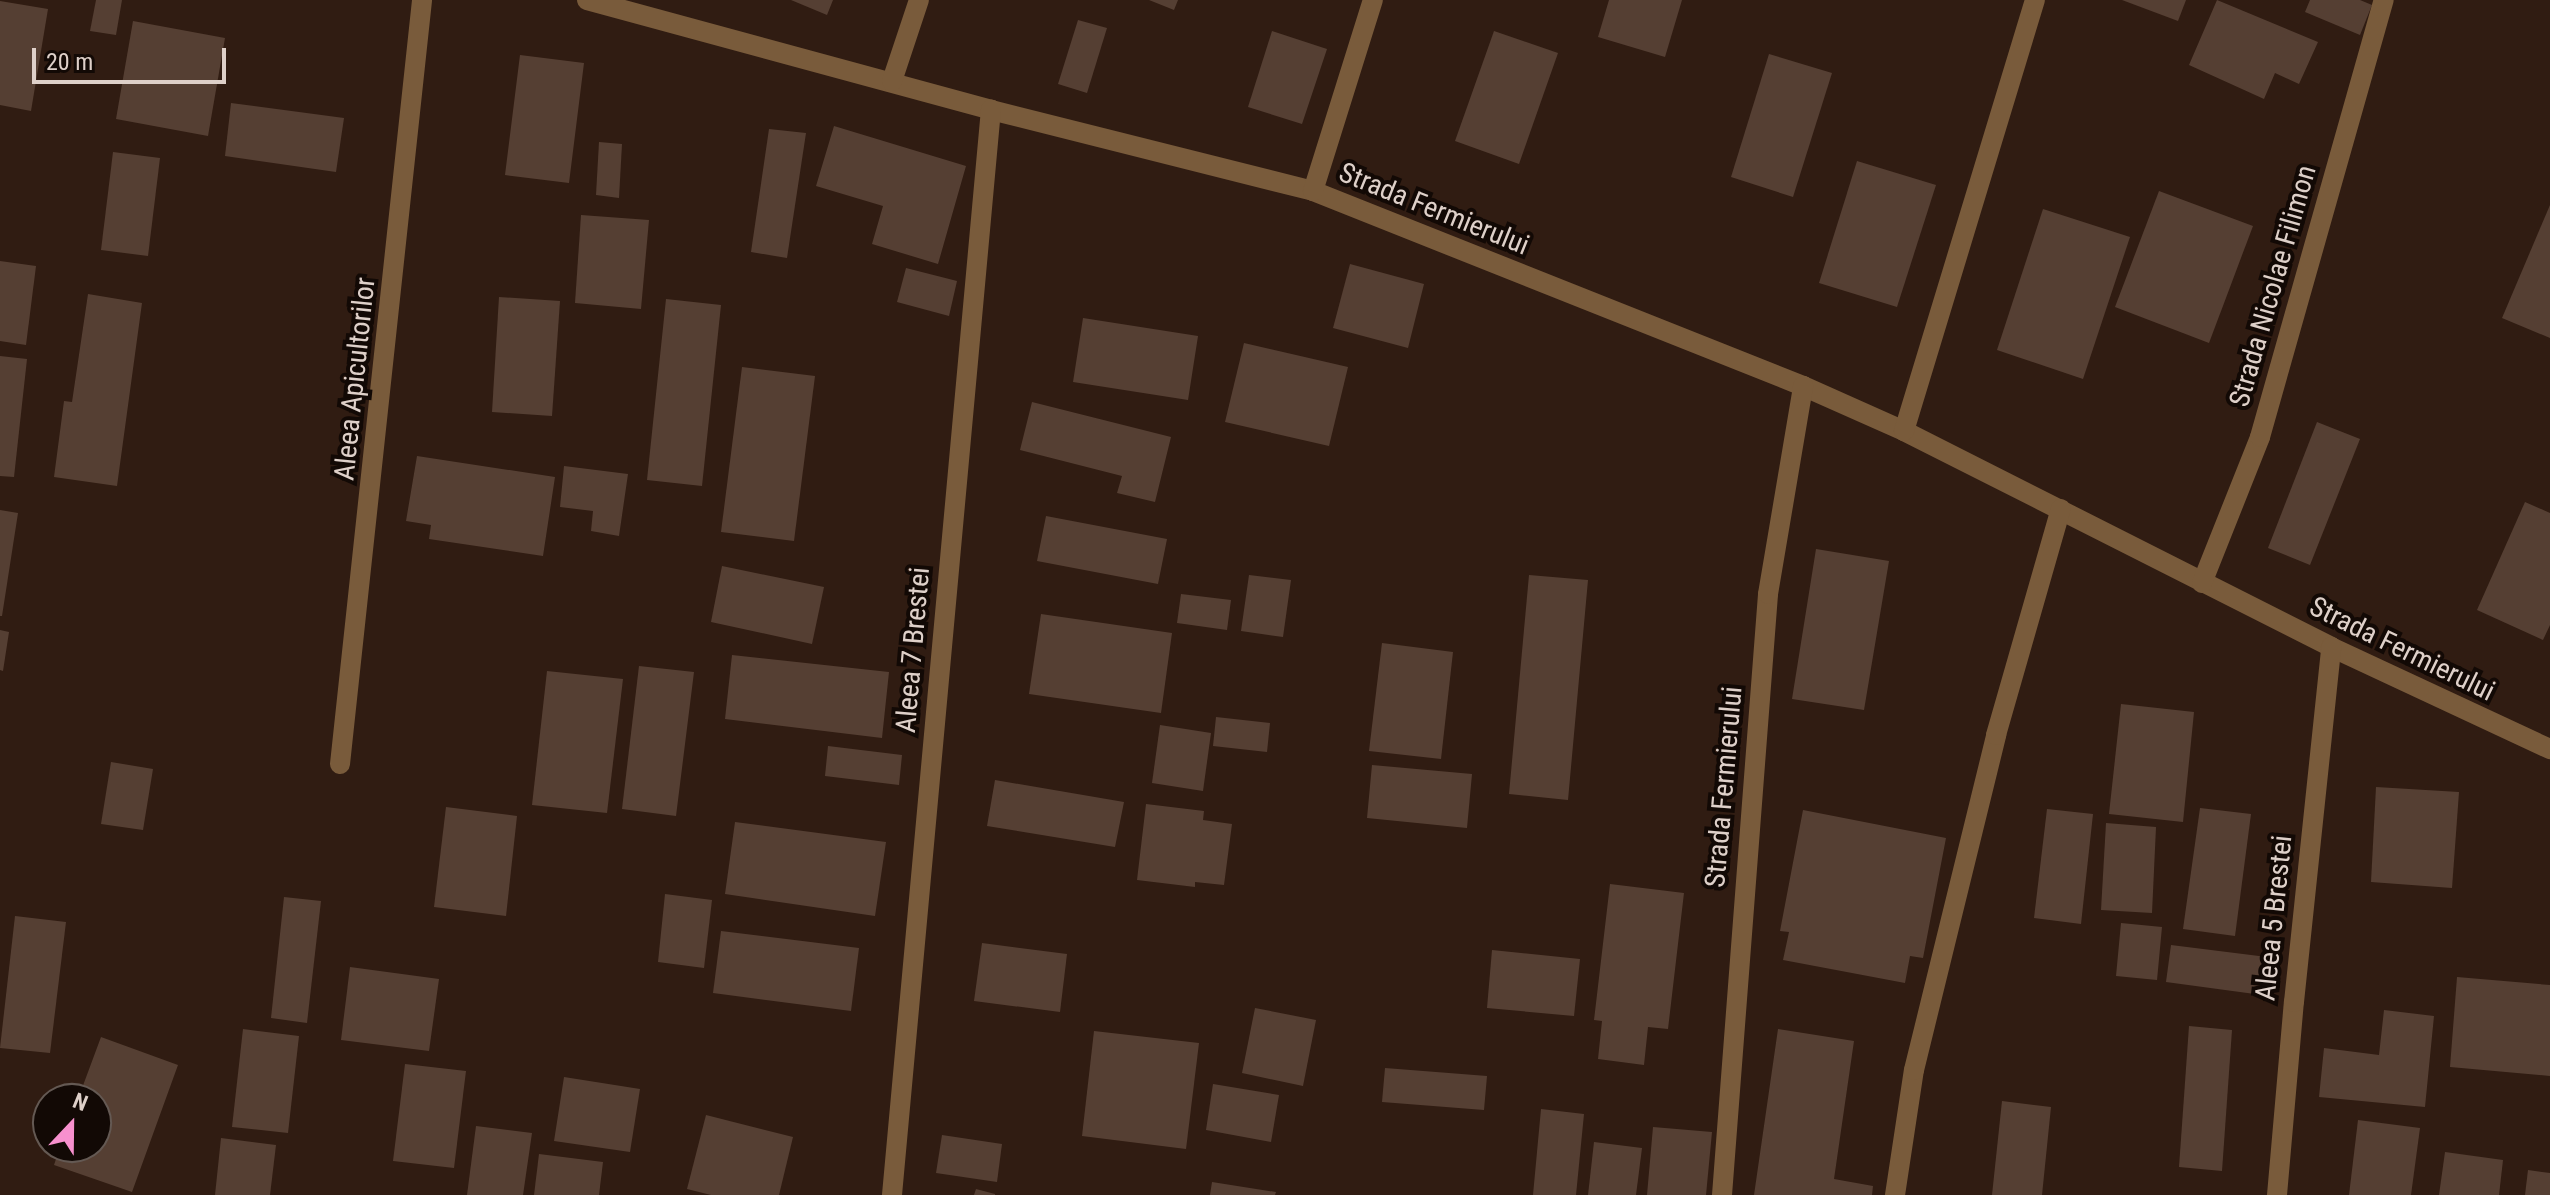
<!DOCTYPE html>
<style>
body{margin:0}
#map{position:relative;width:2550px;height:1195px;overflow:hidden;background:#301c12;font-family:"Roboto Condensed",sans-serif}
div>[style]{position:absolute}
.building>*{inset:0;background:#553f33}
.street>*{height:20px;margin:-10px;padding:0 10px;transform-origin:10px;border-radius:10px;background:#795b3b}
span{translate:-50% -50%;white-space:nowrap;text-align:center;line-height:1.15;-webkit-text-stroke:8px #120905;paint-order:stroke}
.street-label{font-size:28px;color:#ded0c9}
.north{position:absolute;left:32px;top:1083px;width:80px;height:80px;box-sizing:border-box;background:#120905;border:2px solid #645953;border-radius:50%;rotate:22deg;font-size:22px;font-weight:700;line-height:32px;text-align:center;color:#ded0c9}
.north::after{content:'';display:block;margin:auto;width:28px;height:36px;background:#f790ce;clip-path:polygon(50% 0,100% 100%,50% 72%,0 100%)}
.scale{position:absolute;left:32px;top:48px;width:194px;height:36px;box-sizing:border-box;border:4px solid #ded0c9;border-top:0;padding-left:10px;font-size:24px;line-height:28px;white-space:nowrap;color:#ded0c9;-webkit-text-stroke:6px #120905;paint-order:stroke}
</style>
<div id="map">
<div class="building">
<div style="clip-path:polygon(96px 0,122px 0,116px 35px,90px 31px)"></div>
<div style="clip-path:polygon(791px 0,833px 0,827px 15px)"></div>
<div style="clip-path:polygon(1149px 0,1178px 0,1174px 10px)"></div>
<div style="clip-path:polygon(1609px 0,1682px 0,1665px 57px,1598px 37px)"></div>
<div style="clip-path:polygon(2122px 0,2186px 0,2178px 21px)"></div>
<div style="clip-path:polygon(2217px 0,2318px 42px,2299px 84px,2275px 73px,2264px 99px,2189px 65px)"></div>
<div style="clip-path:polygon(2310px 0,2360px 0,2372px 5px,2360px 35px,2305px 12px)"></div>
<div style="clip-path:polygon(0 1px,48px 9px,31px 111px,0 105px)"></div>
<div style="clip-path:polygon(1078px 20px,1107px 28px,1087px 93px,1058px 84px)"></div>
<div style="clip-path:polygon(133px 21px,225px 38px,208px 136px,116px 119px)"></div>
<div style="clip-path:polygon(1272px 31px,1327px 49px,1302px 124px,1248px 107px)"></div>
<div style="clip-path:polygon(1494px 31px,1558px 53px,1519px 164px,1455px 141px)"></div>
<div style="clip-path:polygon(1769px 54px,1832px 73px,1793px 197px,1731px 177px)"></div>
<div style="clip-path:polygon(520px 55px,584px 63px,569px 183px,505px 175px)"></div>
<div style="clip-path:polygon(231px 103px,344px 118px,336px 172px,225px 156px)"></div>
<div style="clip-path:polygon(834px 126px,966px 166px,938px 264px,872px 244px,883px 206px,816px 186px)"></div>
<div style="clip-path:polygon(769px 129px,806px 133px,787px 258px,751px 252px)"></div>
<div style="clip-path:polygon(599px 142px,622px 144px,619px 198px,596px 195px)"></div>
<div style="clip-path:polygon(113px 152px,160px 158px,148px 256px,101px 250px)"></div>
<div style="clip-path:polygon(1857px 161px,1936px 185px,1897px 307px,1819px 283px)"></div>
<div style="clip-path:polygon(2159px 191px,2253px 226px,2209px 343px,2115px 307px)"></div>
<div style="clip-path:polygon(2550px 205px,2550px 338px,2502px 318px)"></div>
<div style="clip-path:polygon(2043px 209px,2130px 237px,2083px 379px,1997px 350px)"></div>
<div style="clip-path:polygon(581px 215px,649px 220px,641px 309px,575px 303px)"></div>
<div style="clip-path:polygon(0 261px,36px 266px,26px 345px,0 341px)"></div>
<div style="clip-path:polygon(1350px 264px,1424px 284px,1408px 348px,1333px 328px)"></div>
<div style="clip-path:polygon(906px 268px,957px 281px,949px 316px,897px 302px)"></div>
<div style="clip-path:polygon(88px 294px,142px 303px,117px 486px,54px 477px,64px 401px,72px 402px)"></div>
<div style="clip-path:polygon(499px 297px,560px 301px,552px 416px,492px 412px)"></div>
<div style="clip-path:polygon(666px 299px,721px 305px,702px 486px,647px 480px)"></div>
<div style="clip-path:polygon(1083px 318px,1198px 336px,1188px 400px,1073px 382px)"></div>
<div style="clip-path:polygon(1244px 343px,1348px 367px,1329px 446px,1225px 422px)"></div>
<div style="clip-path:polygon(0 356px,27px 359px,14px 477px,0 476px)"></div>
<div style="clip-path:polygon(742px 367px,815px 376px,794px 541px,721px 532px)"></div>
<div style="clip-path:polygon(1032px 402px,1171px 437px,1155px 502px,1117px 493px,1122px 476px,1020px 450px)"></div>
<div style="clip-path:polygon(2317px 422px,2360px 439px,2310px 565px,2268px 548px)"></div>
<div style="clip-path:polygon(417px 456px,555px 477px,543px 556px,429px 539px,431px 525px,406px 521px)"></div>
<div style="clip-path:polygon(564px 466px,628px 474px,619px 536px,591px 531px,593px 511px,560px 507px)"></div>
<div style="clip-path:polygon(2525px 502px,2550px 513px,2550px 625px,2543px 640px,2477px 610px)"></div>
<div style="clip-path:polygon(0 510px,18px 513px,2px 616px,0 616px)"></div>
<div style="clip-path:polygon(1046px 516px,1167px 539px,1158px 584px,1037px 561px)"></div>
<div style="clip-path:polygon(1816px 549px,1889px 561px,1864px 710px,1792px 699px)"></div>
<div style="clip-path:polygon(722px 566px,824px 587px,812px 644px,711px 622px)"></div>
<div style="clip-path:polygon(1249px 575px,1291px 580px,1283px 637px,1241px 631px)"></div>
<div style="clip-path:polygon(1529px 575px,1588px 580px,1568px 800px,1509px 794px)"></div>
<div style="clip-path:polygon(1181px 594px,1231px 600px,1227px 630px,1177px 623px)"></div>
<div style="clip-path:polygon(1041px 614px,1172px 633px,1161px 713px,1029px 694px)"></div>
<div style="clip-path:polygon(0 630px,9px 632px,3px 671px,0 670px)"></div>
<div style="clip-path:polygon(1382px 643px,1453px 652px,1441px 759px,1369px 751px)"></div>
<div style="clip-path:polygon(732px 655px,889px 672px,882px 738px,725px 719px)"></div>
<div style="clip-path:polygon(639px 666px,694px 672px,676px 816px,622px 809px)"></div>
<div style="clip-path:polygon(547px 671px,623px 679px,607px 813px,532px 805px)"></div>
<div style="clip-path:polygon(2121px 704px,2194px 712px,2183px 822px,2109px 814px)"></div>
<div style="clip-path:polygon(1216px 717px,1270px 723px,1267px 752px,1213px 746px)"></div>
<div style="clip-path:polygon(1160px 725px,1211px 733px,1203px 791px,1152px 783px)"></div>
<div style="clip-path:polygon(828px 746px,902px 755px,899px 785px,825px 776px)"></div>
<div style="clip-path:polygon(111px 762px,153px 769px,143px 830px,101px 824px)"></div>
<div style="clip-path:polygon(1372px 765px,1472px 774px,1467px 828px,1367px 818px)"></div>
<div style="clip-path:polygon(995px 780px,1124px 802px,1115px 847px,987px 826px)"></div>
<div style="clip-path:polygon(2376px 787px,2459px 792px,2452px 888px,2371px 882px)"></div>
<div style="clip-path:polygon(1146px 804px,1204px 811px,1203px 820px,1232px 824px,1224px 885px,1195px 882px,1195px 887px,1137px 880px)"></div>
<div style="clip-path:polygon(446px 807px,517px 816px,506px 916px,434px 907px)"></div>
<div style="clip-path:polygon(2200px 808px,2251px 814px,2235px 936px,2183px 929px)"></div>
<div style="clip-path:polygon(2047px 809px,2093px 814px,2081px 924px,2034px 918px)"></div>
<div style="clip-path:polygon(1803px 810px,1946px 838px,1923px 958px,1910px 956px,1905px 983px,1783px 960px,1789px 932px,1780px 931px)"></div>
<div style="clip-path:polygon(735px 822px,886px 842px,875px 916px,725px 894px)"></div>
<div style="clip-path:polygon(2106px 823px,2156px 827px,2152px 913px,2101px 910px)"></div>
<div style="clip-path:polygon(1610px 884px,1684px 893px,1668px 1029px,1648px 1027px,1644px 1065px,1598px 1059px,1602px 1021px,1594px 1020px)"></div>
<div style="clip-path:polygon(665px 894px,712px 900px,704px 968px,658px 962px)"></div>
<div style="clip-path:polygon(284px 897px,321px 901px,307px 1023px,271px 1018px)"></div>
<div style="clip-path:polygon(15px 916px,66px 922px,50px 1053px,0 1048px)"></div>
<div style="clip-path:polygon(2121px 923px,2162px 927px,2157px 980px,2116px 976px)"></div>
<div style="clip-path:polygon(721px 931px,859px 948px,851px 1011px,713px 993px)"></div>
<div style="clip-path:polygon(982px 943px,1067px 954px,1060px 1012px,974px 1001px)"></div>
<div style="clip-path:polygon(2171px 945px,2267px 957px,2262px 995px,2166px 982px)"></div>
<div style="clip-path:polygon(1492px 950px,1580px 959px,1574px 1016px,1487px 1008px)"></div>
<div style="clip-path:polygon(350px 967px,439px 979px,429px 1051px,341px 1040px)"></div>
<div style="clip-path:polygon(2457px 977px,2550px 985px,2550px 1076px,2450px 1067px)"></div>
<div style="clip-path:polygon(1255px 1008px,1316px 1020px,1303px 1086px,1242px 1073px)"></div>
<div style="clip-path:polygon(2384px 1010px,2434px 1016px,2425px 1107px,2319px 1097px,2324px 1048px,2379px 1055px)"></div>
<div style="clip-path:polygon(2189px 1026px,2232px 1030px,2222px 1171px,2179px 1167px)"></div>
<div style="clip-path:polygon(243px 1029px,299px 1036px,288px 1133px,232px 1127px)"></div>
<div style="clip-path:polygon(1778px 1029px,1854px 1041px,1834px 1179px,1873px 1186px,1872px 1195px,1754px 1195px)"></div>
<div style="clip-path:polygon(1094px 1031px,1199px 1043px,1186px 1149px,1082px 1136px)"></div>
<div style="clip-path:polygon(101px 1037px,178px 1065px,132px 1192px,54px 1165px,60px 1147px,96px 1147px,96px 1099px,78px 1099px)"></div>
<div style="clip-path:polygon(405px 1064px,466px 1071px,454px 1168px,393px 1161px)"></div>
<div style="clip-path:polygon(1385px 1068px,1487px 1076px,1484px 1110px,1382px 1102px)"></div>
<div style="clip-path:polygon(564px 1077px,640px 1089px,630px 1152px,554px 1141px)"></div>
<div style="clip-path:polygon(1213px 1084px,1279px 1095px,1271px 1142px,1206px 1130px)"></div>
<div style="clip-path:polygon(2002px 1101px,2051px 1107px,2042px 1195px,1992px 1195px)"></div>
<div style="clip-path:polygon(1541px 1109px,1584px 1114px,1576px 1195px,1533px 1195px)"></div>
<div style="clip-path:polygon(706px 1115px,793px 1137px,779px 1195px,711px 1195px,687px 1189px)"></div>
<div style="clip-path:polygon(2358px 1120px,2420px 1128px,2411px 1195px,2349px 1195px)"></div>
<div style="clip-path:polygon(476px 1126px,532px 1133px,523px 1195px,467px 1195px)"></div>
<div style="clip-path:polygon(1653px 1127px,1712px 1132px,1706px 1195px,1647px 1195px)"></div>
<div style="clip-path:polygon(942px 1135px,1002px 1144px,997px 1182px,936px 1173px)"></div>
<div style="clip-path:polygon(221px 1138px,276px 1145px,270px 1195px,215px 1195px)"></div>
<div style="clip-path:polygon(1594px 1142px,1642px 1148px,1636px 1195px,1588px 1195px)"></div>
<div style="clip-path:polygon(2445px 1152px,2503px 1160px,2499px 1195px,2439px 1195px)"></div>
<div style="clip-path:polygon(539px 1154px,603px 1162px,599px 1195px,534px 1195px)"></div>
<div style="clip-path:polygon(2528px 1170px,2550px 1173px,2550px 1195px,2525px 1195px)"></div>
<div style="clip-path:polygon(1212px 1182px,1276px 1192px,1275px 1195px,1210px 1195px)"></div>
<div style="clip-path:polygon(976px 1189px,995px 1194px,995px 1195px,974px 1195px)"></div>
</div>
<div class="street">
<div style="left:587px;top:0;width:419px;rotate:15.2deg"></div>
<div style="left:991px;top:110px;width:332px;rotate:14.1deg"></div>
<div style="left:1313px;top:191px;width:527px;rotate:21.7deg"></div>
<div style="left:1803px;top:386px;width:111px;rotate:24deg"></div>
<div style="left:1904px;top:431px;width:479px;rotate:26.8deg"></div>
<div style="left:2331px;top:647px;width:242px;rotate:25deg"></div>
<div style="left:892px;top:81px;width:85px;rotate:-71.6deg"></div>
<div style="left:1313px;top:191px;width:200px;rotate:-72.6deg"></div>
<div style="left:1904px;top:431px;width:450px;rotate:-73.1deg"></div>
<div style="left:2202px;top:583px;width:157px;rotate:-68.3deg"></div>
<div style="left:2260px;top:437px;width:454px;rotate:-74.2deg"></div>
<div style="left:340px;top:764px;width:768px;rotate:-83.87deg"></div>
<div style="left:892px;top:1195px;width:1090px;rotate:-84.79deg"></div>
<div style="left:1722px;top:1195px;width:603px;rotate:-85.62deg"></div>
<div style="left:1768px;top:594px;width:211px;rotate:-80.4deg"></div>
<div style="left:1895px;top:1195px;width:126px;rotate:-81.4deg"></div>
<div style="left:1914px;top:1070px;width:345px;rotate:-76.2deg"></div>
<div style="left:1996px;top:735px;width:235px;rotate:-74deg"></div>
<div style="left:2277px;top:1195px;width:194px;rotate:-85deg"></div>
<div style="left:2294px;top:1002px;width:357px;rotate:-84deg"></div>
</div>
<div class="street-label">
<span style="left:1434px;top:209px;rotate:22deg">Strada Fermierului</span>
<span style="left:2273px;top:286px;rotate:-74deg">Strada Nicolae Filimon</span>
<span style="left:355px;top:379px;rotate:-84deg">Aleea Apicultorilor</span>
<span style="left:2402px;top:649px;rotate:26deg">Strada Fermierului</span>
<span style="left:913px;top:650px;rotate:-85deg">Aleea 7 Brestei</span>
<span style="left:1724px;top:787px;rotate:-85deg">Strada Fermierului</span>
<span style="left:2274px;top:918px;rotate:-84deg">Aleea 5 Brestei</span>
</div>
<div class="north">N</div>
<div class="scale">20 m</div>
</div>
